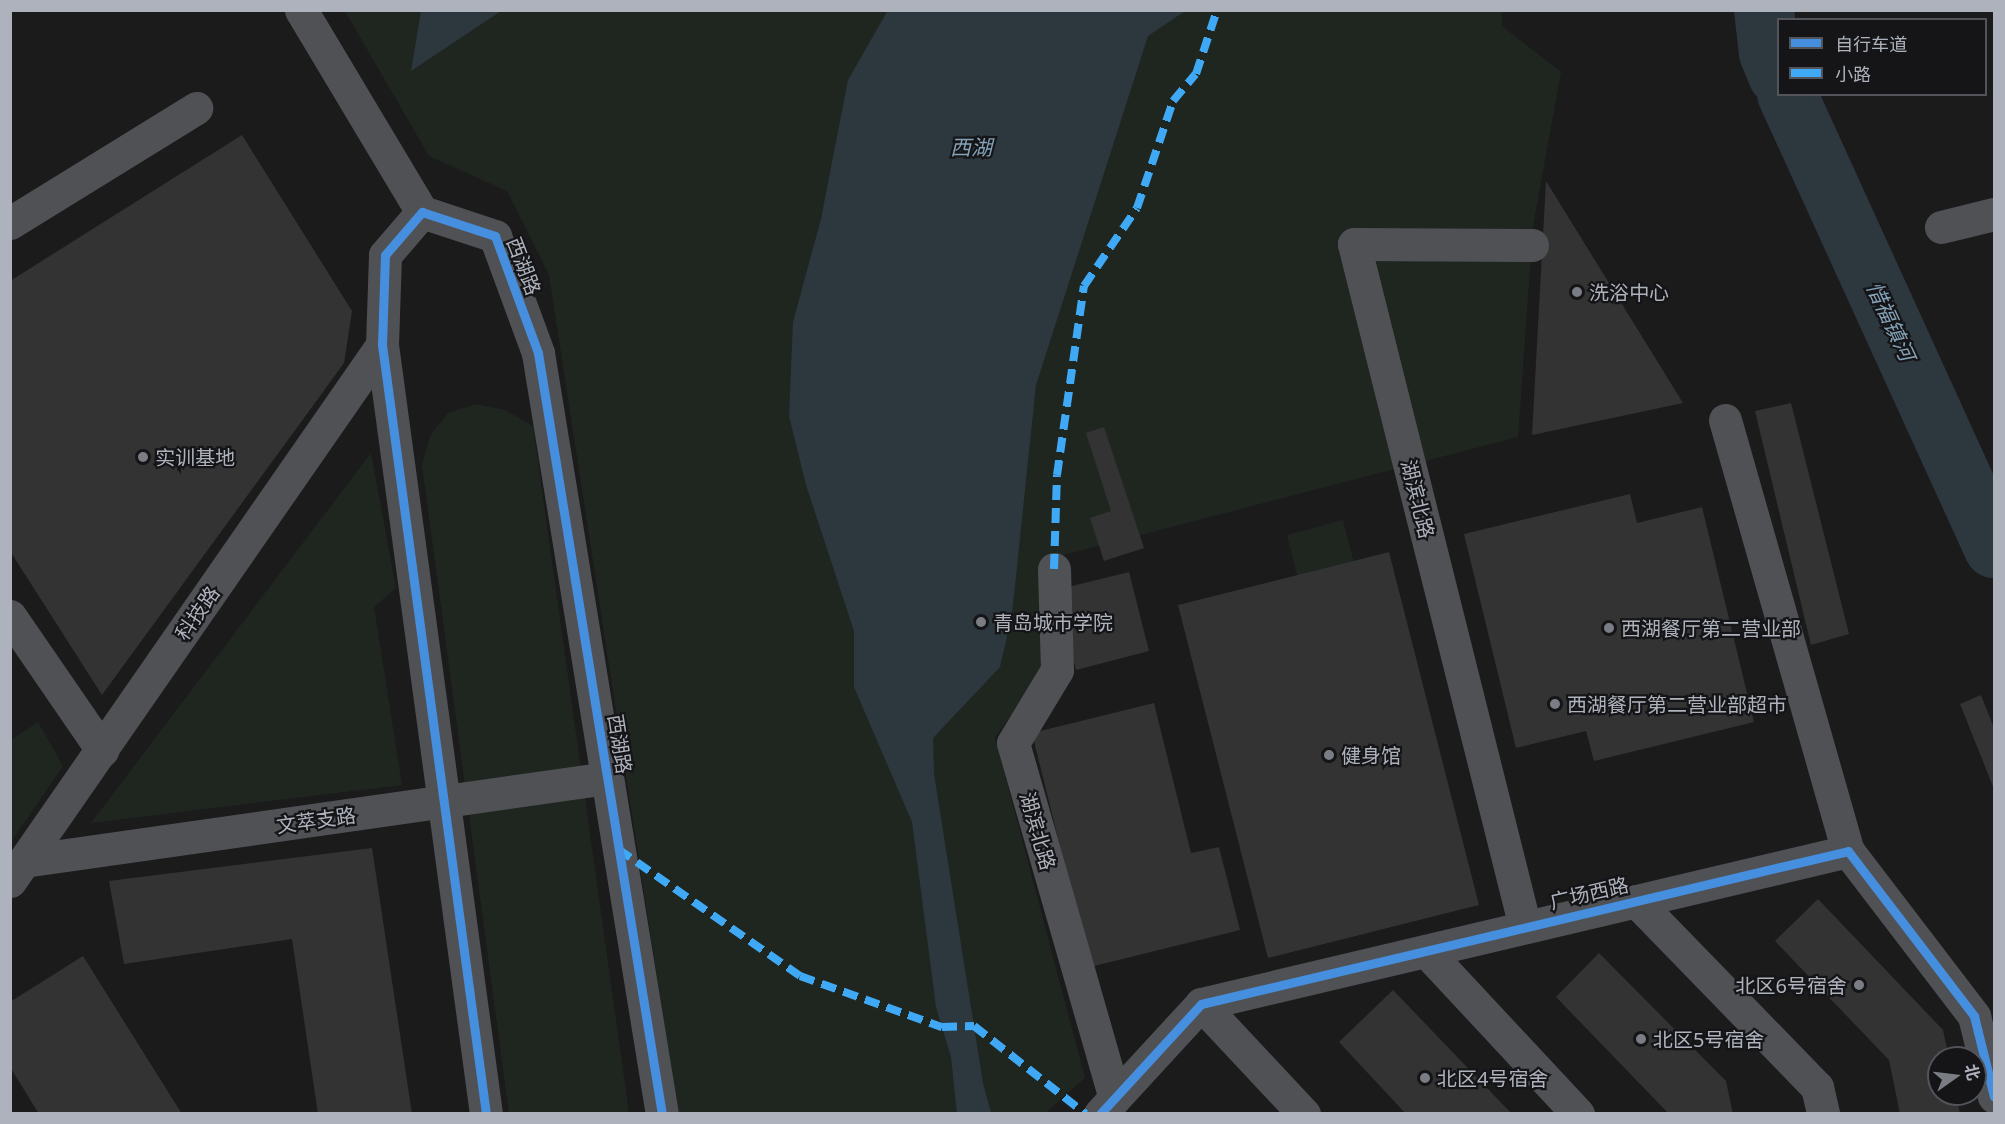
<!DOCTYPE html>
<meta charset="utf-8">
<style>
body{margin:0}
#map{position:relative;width:2005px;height:1124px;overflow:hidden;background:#1b1b1c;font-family:"Noto Sans","Noto Sans SC",sans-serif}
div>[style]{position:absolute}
.green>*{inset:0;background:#1f2620}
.water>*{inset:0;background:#2d373e}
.river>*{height:60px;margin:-30px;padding:0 30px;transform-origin:30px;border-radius:30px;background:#2d373e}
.building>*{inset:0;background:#333334}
.minor>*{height:33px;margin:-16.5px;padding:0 16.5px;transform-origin:16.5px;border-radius:16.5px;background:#4f5155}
.quiet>*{height:8px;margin-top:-4px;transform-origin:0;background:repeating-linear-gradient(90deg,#3fa9f5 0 15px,transparent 0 23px)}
.cycleway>*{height:9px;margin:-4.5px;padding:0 4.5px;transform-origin:4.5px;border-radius:4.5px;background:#468fdf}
.dots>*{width:16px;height:16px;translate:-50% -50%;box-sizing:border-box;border:3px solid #151518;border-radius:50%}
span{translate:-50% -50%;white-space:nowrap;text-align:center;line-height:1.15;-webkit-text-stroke:4.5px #151518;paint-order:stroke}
.street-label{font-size:20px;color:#adb2bc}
.poi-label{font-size:20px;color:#adb2bc}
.left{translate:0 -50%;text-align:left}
.right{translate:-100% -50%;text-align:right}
.water-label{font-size:21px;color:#84a2b7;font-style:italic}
.frame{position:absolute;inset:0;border:12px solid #adb2bc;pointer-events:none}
.legend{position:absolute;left:1777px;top:18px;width:210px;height:78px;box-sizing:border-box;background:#151518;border:2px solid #52545a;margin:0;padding:8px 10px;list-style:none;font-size:18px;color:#adb2bc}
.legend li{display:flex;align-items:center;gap:12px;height:30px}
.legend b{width:30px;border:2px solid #52545a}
.north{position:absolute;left:1927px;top:1046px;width:60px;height:60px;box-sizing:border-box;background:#151518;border:2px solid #52545a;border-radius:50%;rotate:76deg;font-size:16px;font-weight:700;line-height:24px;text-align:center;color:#adb2bc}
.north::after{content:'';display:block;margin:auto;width:21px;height:27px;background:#7a7d84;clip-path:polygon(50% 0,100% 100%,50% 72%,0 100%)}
</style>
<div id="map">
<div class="green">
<div style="clip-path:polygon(345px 11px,1502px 11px,1502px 26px,1561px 72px,1533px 226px,1518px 437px,1048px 559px,1040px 676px,995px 737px,1085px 1078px,1045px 1113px,678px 1113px,549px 275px,507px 191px,429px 156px)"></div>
<div style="clip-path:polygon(476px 404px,505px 410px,533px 426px,629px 1113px,509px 1113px,422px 465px,430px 436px,448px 413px)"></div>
<div style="clip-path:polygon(371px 453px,396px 588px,374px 607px,402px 785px,91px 823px)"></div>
<div style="clip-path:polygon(1343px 520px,1373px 635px,1316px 649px,1287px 535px)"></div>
<div style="clip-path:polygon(38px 722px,63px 766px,11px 842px,11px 740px)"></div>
</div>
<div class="water">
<div style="clip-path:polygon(888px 10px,1185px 11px,1148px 36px,1036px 385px,1012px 614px,1000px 667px,933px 738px,934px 774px,983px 1083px,991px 1113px,957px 1113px,951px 1057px,936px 1007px,912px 822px,854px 687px,854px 631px,806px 485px,789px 416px,793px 322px,821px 219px,848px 80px)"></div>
<div style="clip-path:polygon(421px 11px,421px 10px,501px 11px,411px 71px)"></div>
</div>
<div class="river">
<div style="left:1764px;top:10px;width:43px;rotate:83.4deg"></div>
<div style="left:1769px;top:53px;width:24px;rotate:68deg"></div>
<div style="left:1787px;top:94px;width:499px;rotate:65.5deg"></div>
</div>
<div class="building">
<div style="clip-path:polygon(242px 135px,352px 311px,344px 363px,102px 695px,10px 551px,10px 281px)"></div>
<div style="clip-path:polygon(1546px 181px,1683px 403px,1532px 435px)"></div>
<div style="clip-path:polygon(1791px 403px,1849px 634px,1811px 645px,1755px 411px)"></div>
<div style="clip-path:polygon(1104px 427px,1144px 548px,1104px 561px,1090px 518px,1111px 511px,1086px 433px)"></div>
<div style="clip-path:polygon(1630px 494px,1637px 523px,1702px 507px,1754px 722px,1594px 761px,1586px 731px,1516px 748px,1464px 534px)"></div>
<div style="clip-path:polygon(1389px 552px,1479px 905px,1268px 958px,1178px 605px)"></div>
<div style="clip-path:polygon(1129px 572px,1149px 651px,1076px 670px,1056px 590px)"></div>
<div style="clip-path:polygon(1981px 695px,1994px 728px,1994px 789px,1960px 704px)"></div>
<div style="clip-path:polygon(1154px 703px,1191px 853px,1219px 847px,1240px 930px,1090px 967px,1032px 733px)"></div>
<div style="clip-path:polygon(372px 848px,412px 1114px,318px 1114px,292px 939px,124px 964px,109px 881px)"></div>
<div style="clip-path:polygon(1818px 899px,1943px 1030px,1949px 1058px,1939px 1058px,1939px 1094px,1956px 1094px,1960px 1114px,1900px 1114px,1889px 1060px,1775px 941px)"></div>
<div style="clip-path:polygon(1599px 953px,1726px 1081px,1733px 1114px,1669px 1114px,1556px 997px)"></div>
<div style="clip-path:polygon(83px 956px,98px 980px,182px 1114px,39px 1114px,10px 1067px,10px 1002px)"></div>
<div style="clip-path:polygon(1393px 990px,1512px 1114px,1406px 1114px,1339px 1042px)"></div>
</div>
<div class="minor">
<div style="left:301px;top:10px;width:235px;rotate:59.1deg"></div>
<div style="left:10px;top:223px;width:219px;rotate:-31.7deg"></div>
<div style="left:1941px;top:227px;width:55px;rotate:-13.8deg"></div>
<div style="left:1725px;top:420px;width:448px;rotate:74.1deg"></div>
<div style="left:1054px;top:569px;width:101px;rotate:88.3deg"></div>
<div style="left:1057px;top:670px;width:85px;rotate:121.1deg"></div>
<div style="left:1013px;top:743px;width:369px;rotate:74deg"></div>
<div style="left:10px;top:616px;width:163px;rotate:55.5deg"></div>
<div style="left:24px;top:861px;width:589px;rotate:-8.1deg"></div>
<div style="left:10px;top:881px;width:652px;rotate:-55.24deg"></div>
<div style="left:1636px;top:901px;width:260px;rotate:45.8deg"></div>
<div style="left:1817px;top:1087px;width:28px;rotate:77deg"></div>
<div style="left:1525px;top:927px;width:704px;rotate:-104.06deg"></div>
<div style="left:1354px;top:244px;width:178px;rotate:0.3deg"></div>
<div style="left:1426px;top:951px;width:223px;rotate:47deg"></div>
<div style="left:1201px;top:1004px;width:151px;rotate:46.9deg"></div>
<div style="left:486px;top:1114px;width:776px;rotate:-97.7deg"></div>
<div style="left:382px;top:345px;width:90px;rotate:-88.1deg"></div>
<div style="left:385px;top:255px;width:57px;rotate:-49.3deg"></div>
<div style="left:422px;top:212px;width:77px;rotate:18.2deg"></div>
<div style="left:495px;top:236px;width:125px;rotate:69.8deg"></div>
<div style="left:538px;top:353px;width:771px;rotate:80.75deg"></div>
<div style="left:1100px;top:1114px;width:149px;rotate:-47.4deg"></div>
<div style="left:1201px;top:1004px;width:665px;rotate:-13.3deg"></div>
<div style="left:1848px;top:851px;width:208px;rotate:52.6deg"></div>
<div style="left:1974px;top:1016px;width:83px;rotate:76.1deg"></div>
</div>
<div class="quiet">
<div style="left:1054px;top:569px;width:94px;rotate:-88.2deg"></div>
<div style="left:1057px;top:475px;width:191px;rotate:-81.9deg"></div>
<div style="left:1084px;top:286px;width:94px;rotate:-55.8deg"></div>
<div style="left:1137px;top:208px;width:113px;rotate:-71.4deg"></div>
<div style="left:1173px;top:101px;width:35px;rotate:-50deg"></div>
<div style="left:1196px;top:74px;width:67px;rotate:-71.8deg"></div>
<div style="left:618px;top:849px;width:222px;rotate:34.9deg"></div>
<div style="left:800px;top:976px;width:151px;rotate:19.8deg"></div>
<div style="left:942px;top:1027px;width:32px;rotate:-2deg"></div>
<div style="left:974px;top:1026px;width:142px;rotate:38.2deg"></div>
</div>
<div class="cycleway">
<div style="left:486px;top:1114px;width:776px;rotate:-97.7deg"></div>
<div style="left:382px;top:345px;width:90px;rotate:-88.1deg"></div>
<div style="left:385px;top:255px;width:57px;rotate:-49.3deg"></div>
<div style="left:422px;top:212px;width:77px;rotate:18.2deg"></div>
<div style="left:495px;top:236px;width:125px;rotate:69.8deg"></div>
<div style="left:538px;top:353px;width:771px;rotate:80.75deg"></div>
<div style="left:1100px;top:1114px;width:149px;rotate:-47.4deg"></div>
<div style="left:1201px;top:1004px;width:665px;rotate:-13.3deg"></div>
<div style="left:1848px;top:851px;width:208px;rotate:52.6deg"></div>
<div style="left:1974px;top:1016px;width:83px;rotate:76.1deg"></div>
</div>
<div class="dots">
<div style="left:1577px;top:292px;background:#7a7d84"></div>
<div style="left:143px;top:457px;background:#7a7d84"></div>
<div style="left:981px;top:622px;background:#7a7d84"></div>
<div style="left:1609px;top:628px;background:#7a7d84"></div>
<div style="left:1555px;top:704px;background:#7a7d84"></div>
<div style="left:1329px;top:755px;background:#7a7d84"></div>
<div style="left:1859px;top:985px;background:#7a7d84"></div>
<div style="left:1641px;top:1039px;background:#7a7d84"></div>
<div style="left:1425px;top:1078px;background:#7a7d84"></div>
</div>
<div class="street-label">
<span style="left:524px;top:266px;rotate:69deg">西湖路</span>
<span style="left:1418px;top:499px;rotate:76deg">湖滨北路</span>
<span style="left:197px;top:613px;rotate:-55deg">科技路</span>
<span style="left:620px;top:744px;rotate:81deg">西湖路</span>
<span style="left:316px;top:820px;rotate:-8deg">文萃支路</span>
<span style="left:1038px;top:831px;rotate:74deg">湖滨北路</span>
<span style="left:1589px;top:893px;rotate:-13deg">广场西路</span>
</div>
<div class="poi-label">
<span class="left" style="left:1589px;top:292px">洗浴中心</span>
<span class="left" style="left:155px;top:457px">实训基地</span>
<span class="left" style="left:993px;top:622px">青岛城市学院</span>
<span class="left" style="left:1621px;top:628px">西湖餐厅第二营业部</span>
<span class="left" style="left:1567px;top:704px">西湖餐厅第二营业部超市</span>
<span class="left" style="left:1341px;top:755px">健身馆</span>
<span class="right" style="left:1847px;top:985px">北区6号宿舍</span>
<span class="left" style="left:1653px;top:1039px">北区5号宿舍</span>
<span class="left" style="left:1437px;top:1078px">北区4号宿舍</span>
</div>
<div class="water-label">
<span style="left:971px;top:147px">西湖</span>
<span style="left:1891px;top:321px;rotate:65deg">惜福镇河</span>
</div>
<div class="frame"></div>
<ul class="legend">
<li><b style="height:8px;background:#468fdf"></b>自行车道</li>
<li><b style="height:8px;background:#3fa9f5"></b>小路</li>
</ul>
<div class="north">北</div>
</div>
